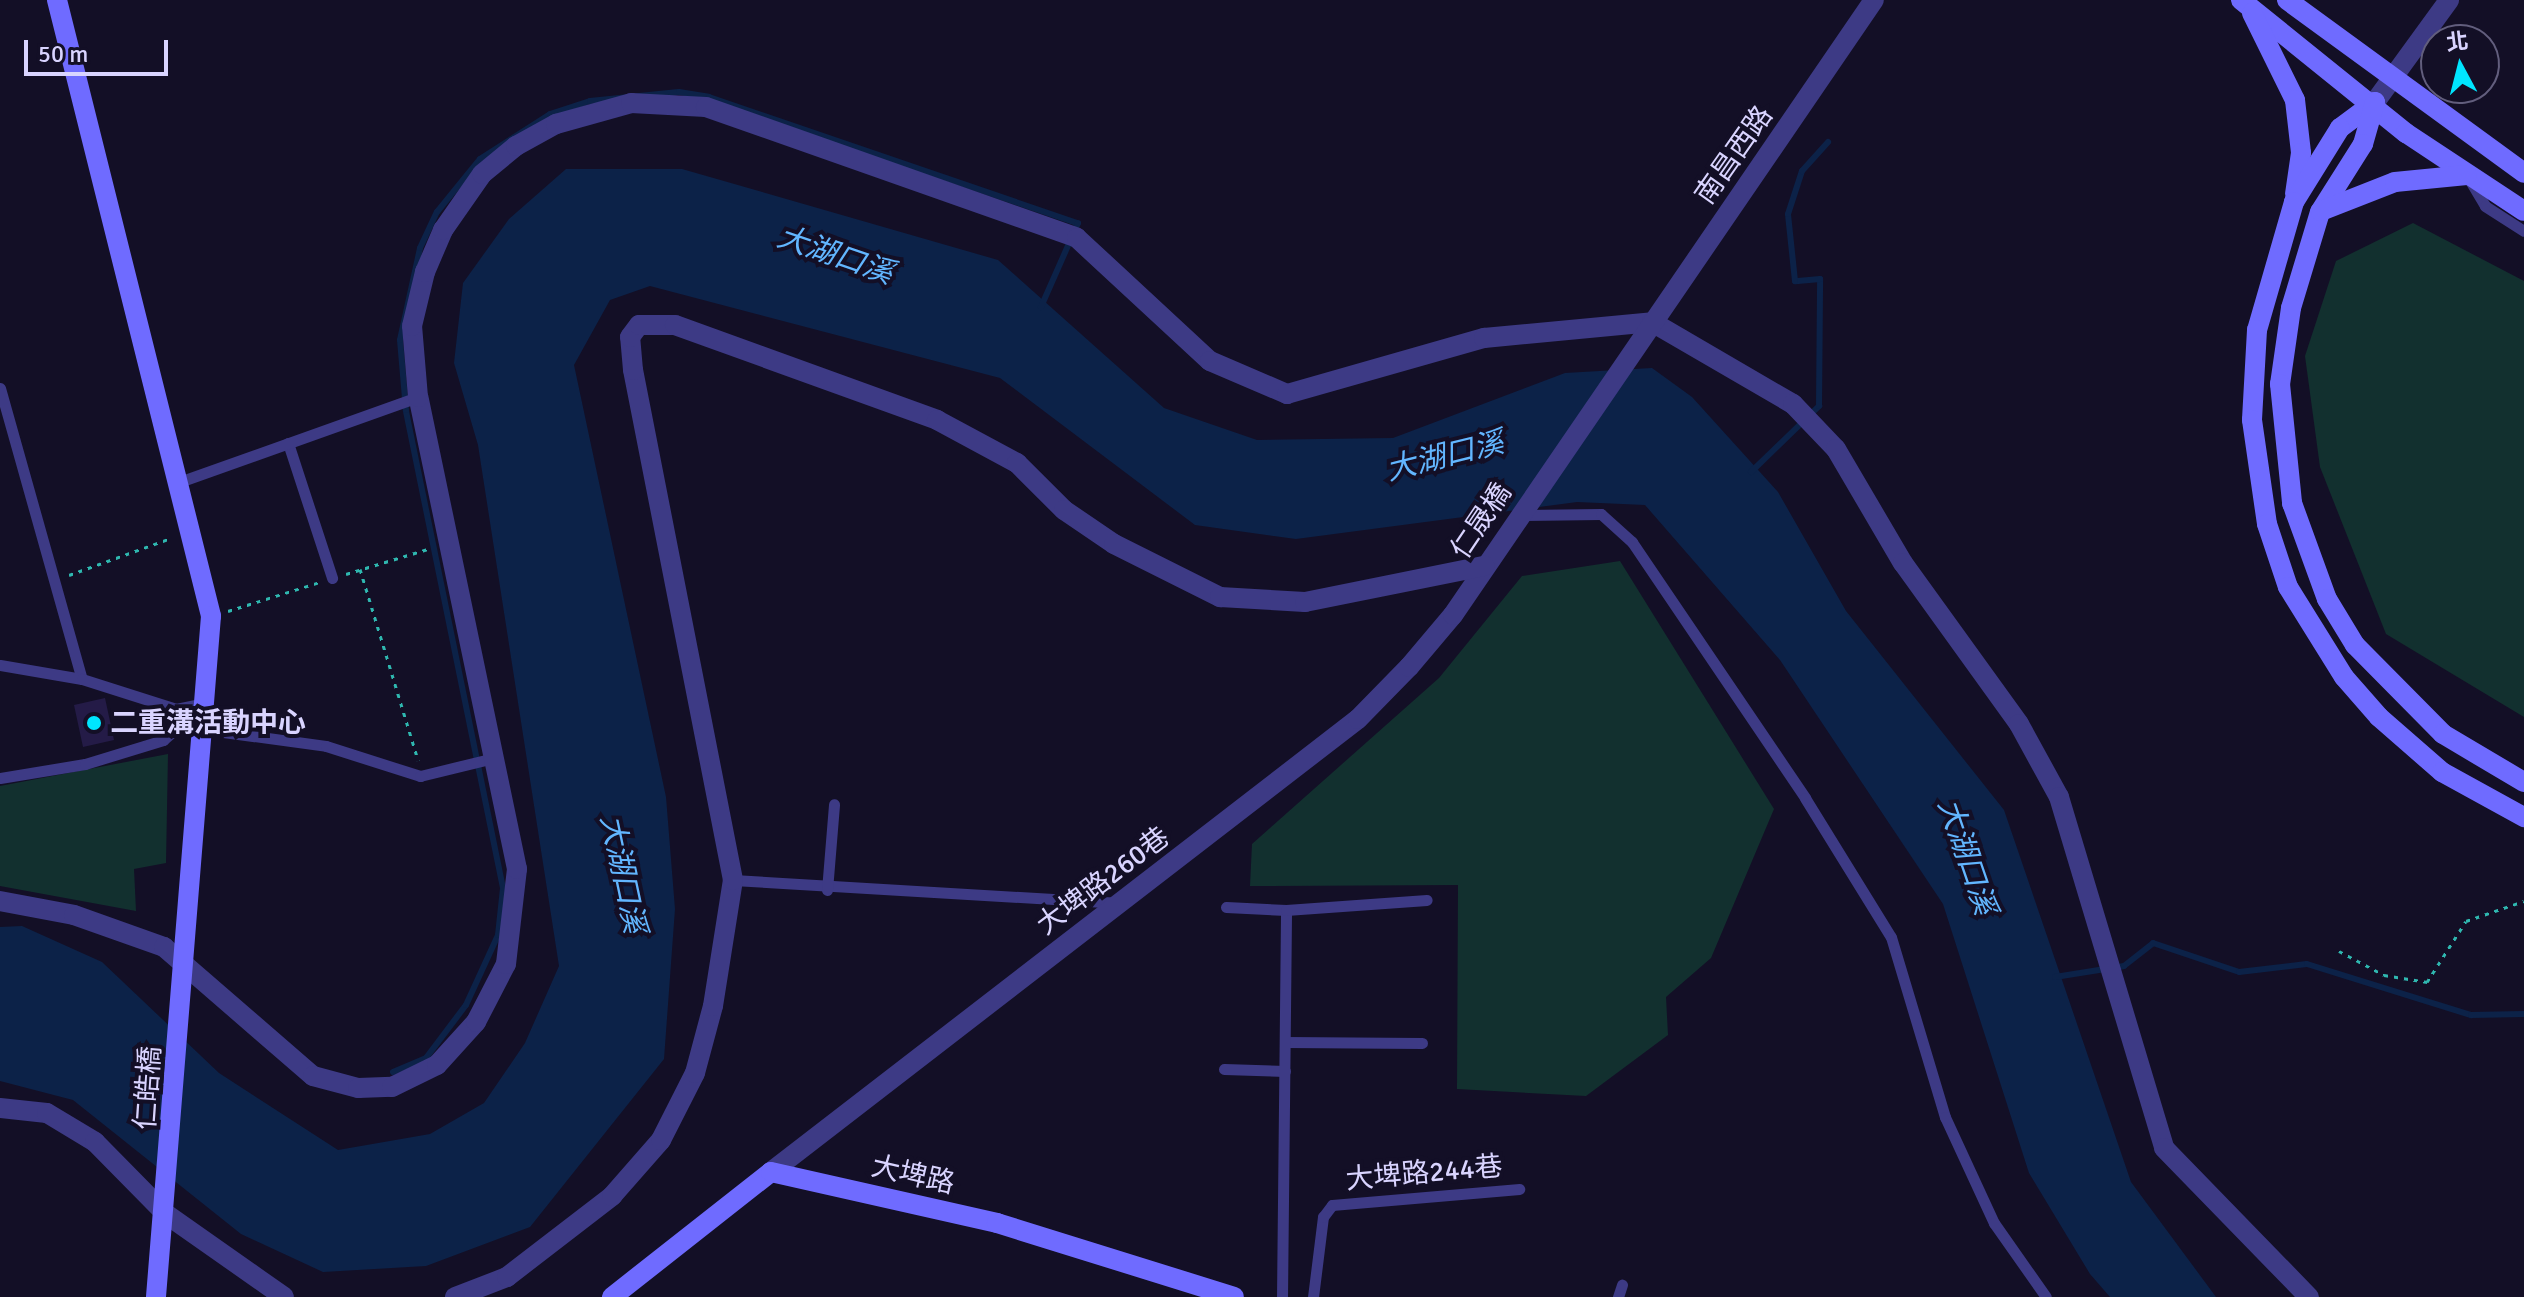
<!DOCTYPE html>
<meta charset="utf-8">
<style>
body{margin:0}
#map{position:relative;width:2524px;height:1297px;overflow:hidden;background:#130f26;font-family:Signika,"Noto Sans TC",sans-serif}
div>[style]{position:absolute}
.green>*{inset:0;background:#12302f}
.water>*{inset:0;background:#0c2248}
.stream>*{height:6px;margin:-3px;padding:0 3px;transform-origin:3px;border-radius:3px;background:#0c2248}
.building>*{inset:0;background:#241b47}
.path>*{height:3px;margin-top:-1.5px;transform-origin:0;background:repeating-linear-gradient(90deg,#2fb8b0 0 4px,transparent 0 10px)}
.lane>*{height:11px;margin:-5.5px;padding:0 5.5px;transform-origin:5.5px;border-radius:5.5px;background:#3d3a85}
.street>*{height:20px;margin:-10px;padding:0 10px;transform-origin:10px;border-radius:10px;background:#3d3a85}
.secondary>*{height:20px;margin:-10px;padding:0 10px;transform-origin:10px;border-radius:10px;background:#6f6bff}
.dots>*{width:22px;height:22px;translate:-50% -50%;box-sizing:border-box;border:4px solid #130f26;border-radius:50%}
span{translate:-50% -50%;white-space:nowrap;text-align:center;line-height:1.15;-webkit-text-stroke:8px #130f26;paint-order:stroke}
.street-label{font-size:28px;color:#d9d4ff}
.poi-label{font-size:28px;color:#d9d4ff;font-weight:700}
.left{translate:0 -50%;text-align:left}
.water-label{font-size:30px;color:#62b6ff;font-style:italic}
.north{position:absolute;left:2420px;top:24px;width:80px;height:80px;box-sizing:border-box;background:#130f26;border:2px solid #625e7d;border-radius:50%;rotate:353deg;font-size:22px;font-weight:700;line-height:32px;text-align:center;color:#d9d4ff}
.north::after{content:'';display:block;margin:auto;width:28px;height:36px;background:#00e5ff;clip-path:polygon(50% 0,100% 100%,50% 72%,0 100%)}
.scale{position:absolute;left:24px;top:40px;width:144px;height:36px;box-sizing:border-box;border:4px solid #d9d4ff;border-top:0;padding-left:10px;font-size:24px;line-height:28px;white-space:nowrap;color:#d9d4ff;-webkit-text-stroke:6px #130f26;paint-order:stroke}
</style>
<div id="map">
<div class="green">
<div style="clip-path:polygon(2413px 223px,2524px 281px,2524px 717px,2386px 634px,2320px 467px,2305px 356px,2336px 261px)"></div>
<div style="clip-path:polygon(1620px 561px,1774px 809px,1711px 958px,1666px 997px,1668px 1035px,1586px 1096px,1457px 1089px,1458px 885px,1250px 886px,1252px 844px,1439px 678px,1522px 576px)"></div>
<div style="clip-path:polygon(168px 754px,166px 863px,134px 869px,136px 911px,0 886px,0 786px)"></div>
</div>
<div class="water">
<div style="clip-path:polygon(566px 169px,682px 169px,998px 260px,1164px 408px,1257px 440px,1393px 438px,1565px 373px,1652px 368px,1692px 397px,1778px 492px,1846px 611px,2004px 810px,2131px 1182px,2216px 1297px,2110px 1297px,2090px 1274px,2029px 1173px,1943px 904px,1780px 660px,1645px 505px,1577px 502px,1296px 539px,1195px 525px,1000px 378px,650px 286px,610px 300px,574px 365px,666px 797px,675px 909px,664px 1059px,530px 1227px,426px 1266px,323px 1272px,241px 1234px,73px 1100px,0 1081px,0 927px,22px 926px,102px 962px,219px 1073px,338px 1150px,430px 1134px,484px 1103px,525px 1043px,559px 966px,478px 445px,454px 363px,463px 283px,509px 219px)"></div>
</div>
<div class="stream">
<div style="left:1751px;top:472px;width:95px;rotate:-44.1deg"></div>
<div style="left:1819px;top:406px;width:127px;rotate:-89.5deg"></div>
<div style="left:1820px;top:279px;width:25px;rotate:175deg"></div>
<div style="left:1795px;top:281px;width:67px;rotate:-96deg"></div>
<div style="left:1788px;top:214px;width:45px;rotate:-72deg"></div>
<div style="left:1802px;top:171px;width:39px;rotate:-48deg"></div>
<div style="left:2055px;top:977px;width:70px;rotate:-9.1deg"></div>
<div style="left:2124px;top:966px;width:37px;rotate:-38deg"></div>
<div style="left:2153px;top:943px;width:91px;rotate:18.6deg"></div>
<div style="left:2239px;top:972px;width:68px;rotate:-6.7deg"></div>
<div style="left:2307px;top:964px;width:172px;rotate:17.3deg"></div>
<div style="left:2471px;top:1015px;width:53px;rotate:-1.1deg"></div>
<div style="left:393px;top:1072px;width:36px;rotate:-23deg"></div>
<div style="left:426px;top:1058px;width:66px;rotate:-53deg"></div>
<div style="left:466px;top:1005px;width:77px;rotate:-65.4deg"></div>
<div style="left:498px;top:935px;width:47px;rotate:-83.9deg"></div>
<div style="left:503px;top:888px;width:488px;rotate:-101.5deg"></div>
<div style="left:406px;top:410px;width:70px;rotate:-94.9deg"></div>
<div style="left:400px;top:340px;width:94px;rotate:-77.7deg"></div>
<div style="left:420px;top:248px;width:40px;rotate:-65deg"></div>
<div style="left:437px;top:212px;width:68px;rotate:-50.9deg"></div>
<div style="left:480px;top:159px;width:83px;rotate:-32.7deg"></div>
<div style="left:550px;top:114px;width:42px;rotate:-18deg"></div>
<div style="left:590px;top:101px;width:89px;rotate:-5.8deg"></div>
<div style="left:679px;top:92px;width:30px;rotate:9deg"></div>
<div style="left:709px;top:97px;width:390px;rotate:18.9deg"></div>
<div style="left:1078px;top:223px;width:92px;rotate:113.8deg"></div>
</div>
<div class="building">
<div style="clip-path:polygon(105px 698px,114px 740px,83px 747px,74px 705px)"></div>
</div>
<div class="path">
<div style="left:360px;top:569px;width:200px;rotate:73.1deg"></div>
<div style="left:346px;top:574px;width:89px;rotate:-17deg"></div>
<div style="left:69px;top:575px;width:109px;rotate:-19.9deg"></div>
<div style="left:228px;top:611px;width:96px;rotate:-17.5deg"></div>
<div style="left:2339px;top:951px;width:51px;rotate:28.1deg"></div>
<div style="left:2384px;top:975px;width:44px;rotate:9.2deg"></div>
<div style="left:2427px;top:982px;width:72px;rotate:-57.4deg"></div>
<div style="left:2466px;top:921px;width:61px;rotate:-19deg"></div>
</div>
<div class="lane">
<div style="left:2469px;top:179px;width:31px;rotate:59deg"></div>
<div style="left:2485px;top:206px;width:46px;rotate:32.7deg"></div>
<div style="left:0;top:388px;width:302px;rotate:74.3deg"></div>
<div style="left:288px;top:443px;width:142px;rotate:71.9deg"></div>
<div style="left:182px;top:481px;width:251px;rotate:-19.6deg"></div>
<div style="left:1520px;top:515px;width:81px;rotate:-0.7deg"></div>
<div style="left:1601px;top:514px;width:42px;rotate:42.1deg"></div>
<div style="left:1632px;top:542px;width:309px;rotate:55.9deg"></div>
<div style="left:1805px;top:798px;width:163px;rotate:58.3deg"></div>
<div style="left:1891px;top:937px;width:188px;rotate:73.3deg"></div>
<div style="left:1945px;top:1117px;width:117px;rotate:65.2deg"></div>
<div style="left:1994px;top:1223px;width:90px;rotate:54.9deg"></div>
<div style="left:0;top:665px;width:83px;rotate:9.7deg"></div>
<div style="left:82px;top:679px;width:99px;rotate:17.7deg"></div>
<div style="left:176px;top:709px;width:30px;rotate:-12deg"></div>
<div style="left:0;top:778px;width:86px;rotate:-9.4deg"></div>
<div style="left:85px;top:764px;width:82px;rotate:-17.1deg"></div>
<div style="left:163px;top:740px;width:21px;rotate:-41deg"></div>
<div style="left:179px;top:726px;width:148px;rotate:7.7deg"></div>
<div style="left:326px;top:746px;width:99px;rotate:17.7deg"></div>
<div style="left:420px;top:776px;width:76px;rotate:-13.7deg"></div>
<div style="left:733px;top:880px;width:384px;rotate:3.4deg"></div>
<div style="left:827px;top:890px;width:86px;rotate:-85.3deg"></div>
<div style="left:1226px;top:907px;width:60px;rotate:2.9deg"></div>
<div style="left:1285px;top:1042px;width:137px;rotate:0.4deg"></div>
<div style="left:1224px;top:1069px;width:61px;rotate:1.9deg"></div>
<div style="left:1282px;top:1297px;width:387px;rotate:-89.4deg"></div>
<div style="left:1286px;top:910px;width:141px;rotate:-4.1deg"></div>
<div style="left:1313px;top:1297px;width:81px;rotate:-82.9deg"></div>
<div style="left:1323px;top:1217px;width:15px;rotate:-53deg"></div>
<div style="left:1332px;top:1205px;width:188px;rotate:-4.9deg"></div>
<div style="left:1618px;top:1297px;width:13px;rotate:-72deg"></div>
</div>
<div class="street">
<div style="left:2375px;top:102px;width:126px;rotate:-54deg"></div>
<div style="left:0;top:901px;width:75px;rotate:10.7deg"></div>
<div style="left:74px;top:915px;width:96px;rotate:19.6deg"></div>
<div style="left:164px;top:947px;width:197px;rotate:40.9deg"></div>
<div style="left:313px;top:1076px;width:47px;rotate:14.9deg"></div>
<div style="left:358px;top:1088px;width:34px;rotate:-2deg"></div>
<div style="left:392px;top:1087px;width:50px;rotate:-26.1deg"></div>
<div style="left:437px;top:1065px;width:58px;rotate:-47.8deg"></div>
<div style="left:476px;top:1022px;width:65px;rotate:-62.7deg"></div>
<div style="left:506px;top:964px;width:96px;rotate:-83.4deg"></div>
<div style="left:517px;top:869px;width:482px;rotate:-101.8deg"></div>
<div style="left:418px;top:397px;width:71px;rotate:-94.8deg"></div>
<div style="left:412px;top:326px;width:56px;rotate:-76.5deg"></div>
<div style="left:425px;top:272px;width:46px;rotate:-66.8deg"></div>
<div style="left:443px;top:230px;width:68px;rotate:-55.1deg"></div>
<div style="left:482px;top:174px;width:44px;rotate:-39.5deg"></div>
<div style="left:516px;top:146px;width:46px;rotate:-28.8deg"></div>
<div style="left:556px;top:124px;width:78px;rotate:-15.6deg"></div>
<div style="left:631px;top:103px;width:75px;rotate:3.1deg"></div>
<div style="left:706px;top:107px;width:393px;rotate:19.4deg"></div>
<div style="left:1077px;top:238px;width:181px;rotate:42.8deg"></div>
<div style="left:1210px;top:361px;width:84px;rotate:23.2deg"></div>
<div style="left:1287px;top:394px;width:205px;rotate:-15.9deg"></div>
<div style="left:1484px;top:338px;width:169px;rotate:-5.4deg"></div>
<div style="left:1652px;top:322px;width:163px;rotate:30.2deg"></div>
<div style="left:1793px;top:404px;width:62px;rotate:46.3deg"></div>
<div style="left:1836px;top:449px;width:132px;rotate:59.6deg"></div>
<div style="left:1903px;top:563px;width:198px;rotate:54.2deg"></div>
<div style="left:2019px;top:724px;width:83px;rotate:61.3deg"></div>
<div style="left:2059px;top:797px;width:366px;rotate:73.3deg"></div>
<div style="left:2164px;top:1148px;width:208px;rotate:45.8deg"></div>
<div style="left:0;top:1108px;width:47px;rotate:6.1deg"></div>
<div style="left:47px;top:1113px;width:56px;rotate:31.1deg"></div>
<div style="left:95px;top:1142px;width:101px;rotate:45.4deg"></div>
<div style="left:166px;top:1214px;width:144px;rotate:35.1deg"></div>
<div style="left:771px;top:1172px;width:741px;rotate:-37.66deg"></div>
<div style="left:1358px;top:719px;width:73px;rotate:-45.6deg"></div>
<div style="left:1409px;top:667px;width:68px;rotate:-49.8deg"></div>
<div style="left:1453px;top:615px;width:745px;rotate:-55.61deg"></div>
<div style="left:455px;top:1297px;width:56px;rotate:-21deg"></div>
<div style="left:507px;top:1277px;width:133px;rotate:-37.6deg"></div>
<div style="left:612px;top:1196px;width:74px;rotate:-48.8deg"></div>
<div style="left:661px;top:1140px;width:75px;rotate:-63.1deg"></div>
<div style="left:695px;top:1073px;width:69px;rotate:-75deg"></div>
<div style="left:713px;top:1006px;width:128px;rotate:-81deg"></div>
<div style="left:733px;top:880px;width:520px;rotate:-101.09deg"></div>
<div style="left:633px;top:370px;width:33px;rotate:-95deg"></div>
<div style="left:630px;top:337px;width:15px;rotate:-53deg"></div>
<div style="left:639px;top:325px;width:36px"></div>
<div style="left:675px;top:325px;width:279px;rotate:19.9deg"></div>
<div style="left:937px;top:420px;width:91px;rotate:28.3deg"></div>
<div style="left:1017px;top:463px;width:66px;rotate:45deg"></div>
<div style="left:1064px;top:510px;width:60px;rotate:34.2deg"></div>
<div style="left:1114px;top:544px;width:119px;rotate:26.6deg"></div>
<div style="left:1220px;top:597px;width:85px;rotate:3.4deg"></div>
<div style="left:1305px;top:602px;width:183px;rotate:-11.4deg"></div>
</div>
<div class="secondary">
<div style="left:57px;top:0;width:635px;rotate:75.96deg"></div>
<div style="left:211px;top:616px;width:683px;rotate:94.62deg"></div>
<div style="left:2241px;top:0;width:212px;rotate:38.9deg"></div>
<div style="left:2406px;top:133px;width:141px;rotate:33.5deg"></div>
<div style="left:2287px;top:0;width:293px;rotate:36.1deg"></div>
<div style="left:2252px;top:13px;width:97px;rotate:63.7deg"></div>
<div style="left:2295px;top:100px;width:53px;rotate:83.5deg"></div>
<div style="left:2301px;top:153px;width:41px;rotate:98.3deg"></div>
<div style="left:2375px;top:102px;width:44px;rotate:143.4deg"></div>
<div style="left:2340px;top:128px;width:87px;rotate:121.9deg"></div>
<div style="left:2294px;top:202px;width:133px;rotate:106.1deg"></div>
<div style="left:2257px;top:330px;width:90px;rotate:93.2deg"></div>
<div style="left:2252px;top:420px;width:105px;rotate:81.8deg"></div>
<div style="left:2267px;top:524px;width:66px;rotate:71.6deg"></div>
<div style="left:2288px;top:587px;width:106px;rotate:58.1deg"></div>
<div style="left:2344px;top:677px;width:53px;rotate:48.8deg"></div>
<div style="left:2379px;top:717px;width:84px;rotate:41.1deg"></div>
<div style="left:2442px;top:772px;width:94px;rotate:28.8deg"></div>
<div style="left:2375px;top:102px;width:44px;rotate:105.9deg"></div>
<div style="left:2363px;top:144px;width:80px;rotate:122.3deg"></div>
<div style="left:2320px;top:212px;width:100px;rotate:106.8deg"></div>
<div style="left:2291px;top:308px;width:77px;rotate:98.2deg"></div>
<div style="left:2280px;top:384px;width:120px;rotate:84.2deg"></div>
<div style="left:2292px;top:503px;width:102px;rotate:70deg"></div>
<div style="left:2327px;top:599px;width:54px;rotate:58.7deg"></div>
<div style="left:2355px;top:645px;width:125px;rotate:45.3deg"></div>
<div style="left:2443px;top:734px;width:94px;rotate:30.7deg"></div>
<div style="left:2321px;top:211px;width:79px;rotate:-21.4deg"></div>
<div style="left:2395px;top:182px;width:72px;rotate:-5.6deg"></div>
<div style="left:612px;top:1297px;width:202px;rotate:-38.2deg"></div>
<div style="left:771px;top:1172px;width:232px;rotate:12.7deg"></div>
<div style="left:997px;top:1223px;width:248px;rotate:17.3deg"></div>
</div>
<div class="dots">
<div style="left:94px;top:723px;background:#00e5ff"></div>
</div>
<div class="street-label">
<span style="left:1734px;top:155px;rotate:-55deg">南昌西路</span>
<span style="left:1481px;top:521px;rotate:-56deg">仁晟橋</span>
<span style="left:1103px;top:881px;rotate:-37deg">大埤路260巷</span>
<span style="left:148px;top:1088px;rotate:-86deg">仁皓橋</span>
<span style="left:1424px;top:1173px;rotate:-5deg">大埤路244巷</span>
<span style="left:913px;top:1175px;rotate:13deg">大埤路</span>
</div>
<div class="poi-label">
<span class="left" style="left:110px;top:723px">二重溝活動中心</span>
</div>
<div class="water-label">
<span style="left:835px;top:256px;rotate:19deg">大湖口溪</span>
<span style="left:1445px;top:457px;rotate:-14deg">大湖口溪</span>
<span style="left:1966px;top:857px;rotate:71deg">大湖口溪</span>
<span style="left:622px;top:874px;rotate:78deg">大湖口溪</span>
</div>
<div class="north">北</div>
<div class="scale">50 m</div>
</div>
